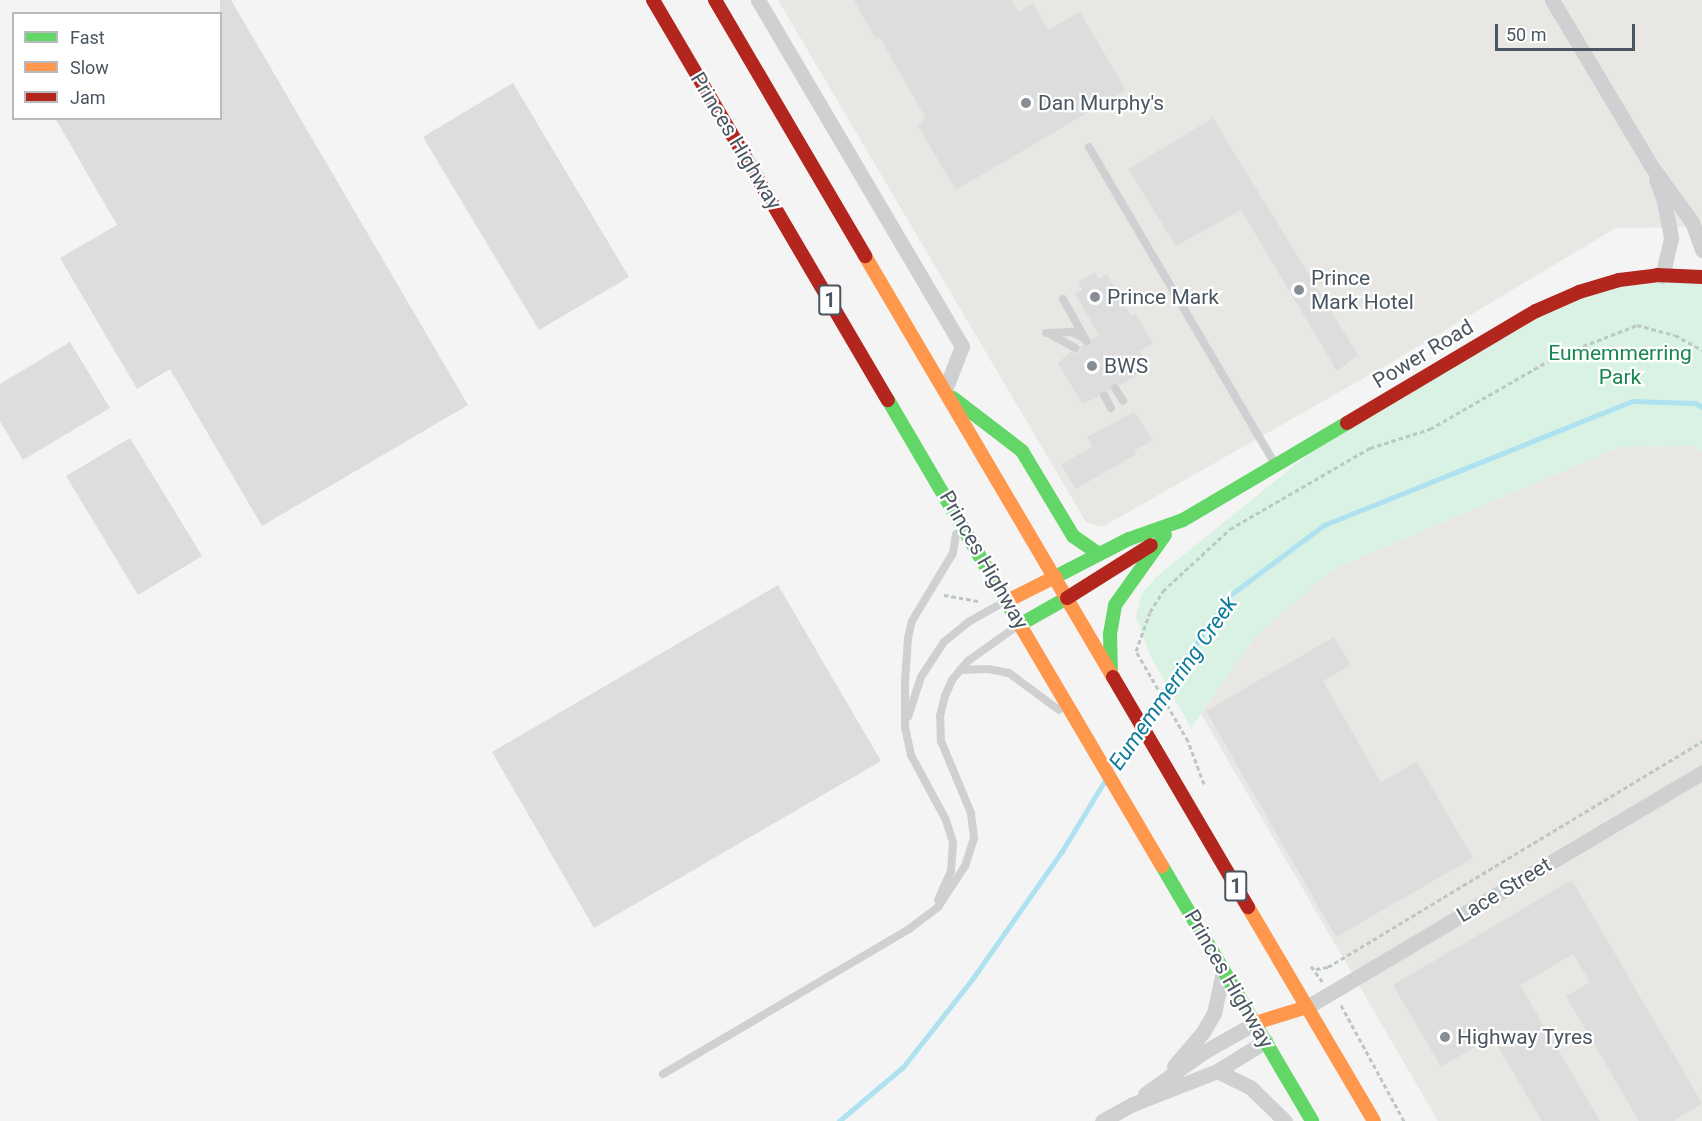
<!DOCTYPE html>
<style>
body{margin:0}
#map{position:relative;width:1702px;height:1121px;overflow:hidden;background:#f4f4f4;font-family:Roboto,sans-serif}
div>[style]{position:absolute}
.commercial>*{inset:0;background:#e8e7e3}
.green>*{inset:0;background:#d9f2e3}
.stream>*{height:5px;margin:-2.5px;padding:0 2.5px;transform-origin:2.5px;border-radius:2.5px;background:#aee2f0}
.building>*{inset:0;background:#ddddde}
.path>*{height:3px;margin-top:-1.5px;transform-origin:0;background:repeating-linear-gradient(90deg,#bcc7c4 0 4.5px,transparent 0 7.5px)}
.lane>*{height:8px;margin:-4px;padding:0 4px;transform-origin:4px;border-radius:4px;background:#ced0d2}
.street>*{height:15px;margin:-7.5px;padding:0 7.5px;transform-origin:7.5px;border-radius:7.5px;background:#ced0d2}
.fast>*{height:14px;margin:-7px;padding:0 7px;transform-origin:7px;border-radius:7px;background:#63d668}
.slow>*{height:14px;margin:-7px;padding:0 7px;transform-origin:7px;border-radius:7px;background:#ff974d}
.jam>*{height:14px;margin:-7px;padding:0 7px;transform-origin:7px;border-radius:7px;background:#b3261e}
.dots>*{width:16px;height:16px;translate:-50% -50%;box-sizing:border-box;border:3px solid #fff;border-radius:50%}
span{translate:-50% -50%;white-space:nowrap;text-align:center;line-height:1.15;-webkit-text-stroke:4.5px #fff;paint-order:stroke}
.shield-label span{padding:2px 4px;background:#fff;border:2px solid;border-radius:4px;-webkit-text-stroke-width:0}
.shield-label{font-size:20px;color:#4a5661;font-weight:700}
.poi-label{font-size:21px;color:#4a5661}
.left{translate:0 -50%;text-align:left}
.street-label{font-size:21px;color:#4a5661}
.park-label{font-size:21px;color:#17864f}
.water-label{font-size:22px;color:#0c7c9b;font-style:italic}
.legend{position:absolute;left:12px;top:12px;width:210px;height:108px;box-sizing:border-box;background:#fff;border:2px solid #b7bbc0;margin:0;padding:8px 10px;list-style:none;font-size:18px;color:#4a5661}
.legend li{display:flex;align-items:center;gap:12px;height:30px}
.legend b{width:30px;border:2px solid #b7bbc0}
.scale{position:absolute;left:1495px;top:24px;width:140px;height:27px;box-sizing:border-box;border:3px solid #4a5661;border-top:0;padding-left:8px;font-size:18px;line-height:21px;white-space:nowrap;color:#4a5661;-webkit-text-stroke:4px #fff;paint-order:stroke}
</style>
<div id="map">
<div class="commercial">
<div style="clip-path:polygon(778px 0,1702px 0,1702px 227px,1616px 228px,1380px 369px,1102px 527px,1086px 522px)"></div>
<div style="clip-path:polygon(1695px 446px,1702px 453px,1702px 1121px,1438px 1121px,1201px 714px,1255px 637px,1334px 569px,1620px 447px)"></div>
</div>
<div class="green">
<div style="clip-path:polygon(1702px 277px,1702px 453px,1695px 446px,1620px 447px,1334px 569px,1255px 637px,1191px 728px,1151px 657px,1136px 617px,1141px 595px,1155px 578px,1343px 426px,1579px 292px)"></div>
</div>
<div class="stream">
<div style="left:1146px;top:716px;width:146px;rotate:-55.3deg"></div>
<div style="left:1229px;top:596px;width:119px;rotate:-36.8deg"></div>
<div style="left:1324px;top:525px;width:333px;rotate:-21.9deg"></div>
<div style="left:1633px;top:401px;width:62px;rotate:1.8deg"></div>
<div style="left:1695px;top:403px;width:8px;rotate:30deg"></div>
<div style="left:1114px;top:766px;width:41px;rotate:-57.8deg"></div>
<div style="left:839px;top:1121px;width:84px;rotate:-40.2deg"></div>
<div style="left:903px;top:1067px;width:113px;rotate:-51.8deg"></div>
<div style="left:973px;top:978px;width:155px;rotate:-55deg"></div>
<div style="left:1062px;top:851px;width:81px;rotate:-58.7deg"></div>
</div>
<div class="building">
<div style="clip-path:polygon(220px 0,231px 0,468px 405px,262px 526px,170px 369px,137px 389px,60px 258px,117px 225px,55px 118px,220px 118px)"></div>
<div style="clip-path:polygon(854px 0,1012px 0,1019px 12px,1033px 3px,1048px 30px,1080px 12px,1126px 90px,956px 190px,918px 126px,925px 117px,880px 38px,876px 40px)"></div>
<div style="clip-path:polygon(513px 83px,629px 277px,539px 330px,423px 137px)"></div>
<div style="clip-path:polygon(1213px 118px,1358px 355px,1337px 371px,1241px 210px,1176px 246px,1128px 169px)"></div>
<div style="clip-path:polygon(1095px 272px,1099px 279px,1107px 274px,1131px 316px,1136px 314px,1153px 343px,1139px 351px,1149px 368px,1120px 385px,1112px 383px,1110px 391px,1102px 390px,1098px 397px,1082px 404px,1058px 363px,1070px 352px,1079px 353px,1082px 345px,1090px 347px,1092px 339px,1099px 335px,1075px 294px,1083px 290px,1078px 282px)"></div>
<div style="clip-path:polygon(70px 342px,110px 408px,23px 460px,0 421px,0 384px)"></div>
<div style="clip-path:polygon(1134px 412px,1153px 440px,1134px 451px,1136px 454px,1076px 489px,1061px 465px,1093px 446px,1087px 437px)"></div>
<div style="clip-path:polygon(130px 438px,202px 556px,138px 595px,66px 476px)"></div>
<div style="clip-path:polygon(778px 585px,881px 761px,594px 928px,492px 752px)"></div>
<div style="clip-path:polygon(1334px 637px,1351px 665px,1323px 681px,1381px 782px,1417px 762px,1473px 858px,1336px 937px,1206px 711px)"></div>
<div style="clip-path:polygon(1572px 880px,1702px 1103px,1674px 1121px,1639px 1121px,1566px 996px,1590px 982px,1573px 954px,1520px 985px,1600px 1121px,1542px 1121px,1492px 1037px,1441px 1067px,1393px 985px)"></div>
</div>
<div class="path">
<div style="left:944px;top:595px;width:35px;rotate:10deg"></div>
<div style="left:1204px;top:784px;width:46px;rotate:-110.4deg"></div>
<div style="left:1188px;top:741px;width:104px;rotate:-120deg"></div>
<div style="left:1136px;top:651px;width:41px;rotate:-70.3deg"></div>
<div style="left:1150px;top:612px;width:25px;rotate:-58deg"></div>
<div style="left:1163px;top:591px;width:91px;rotate:-42.8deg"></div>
<div style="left:1230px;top:529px;width:162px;rotate:-30.1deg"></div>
<div style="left:1370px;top:448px;width:63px;rotate:-17.6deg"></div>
<div style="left:1430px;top:429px;width:144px;rotate:-29.9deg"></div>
<div style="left:1555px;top:357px;width:88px;rotate:-21.3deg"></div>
<div style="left:1637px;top:325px;width:39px;rotate:15deg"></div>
<div style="left:1675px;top:335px;width:31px;rotate:29deg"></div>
<div style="left:1311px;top:966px;width:19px;rotate:54deg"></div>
<div style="left:1316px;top:969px;width:12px;rotate:-9deg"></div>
<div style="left:1328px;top:967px;width:437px;rotate:-31.1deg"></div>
<div style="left:1341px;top:1005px;width:132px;rotate:61.5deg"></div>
</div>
<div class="lane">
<div style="left:1089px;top:147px;width:368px;rotate:59.6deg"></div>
<div style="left:1063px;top:299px;width:49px;rotate:60.8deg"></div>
<div style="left:1046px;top:333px;width:26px;rotate:-2deg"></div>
<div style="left:1072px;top:332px;width:13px;rotate:27deg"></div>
<div style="left:1050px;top:334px;width:29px;rotate:29deg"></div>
<div style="left:1115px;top:388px;width:15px;rotate:58deg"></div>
<div style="left:1104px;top:395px;width:15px;rotate:62deg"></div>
<div style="left:960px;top:670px;width:28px;rotate:-2deg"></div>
<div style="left:988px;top:669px;width:21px;rotate:11deg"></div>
<div style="left:1009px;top:673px;width:62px;rotate:36.5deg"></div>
<div style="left:908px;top:717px;width:42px;rotate:-72deg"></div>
<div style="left:921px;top:677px;width:42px;rotate:-56.7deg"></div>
<div style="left:944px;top:642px;width:33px;rotate:-39deg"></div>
<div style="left:970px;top:621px;width:38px;rotate:-29deg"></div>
<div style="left:938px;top:900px;width:32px;rotate:-66deg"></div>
<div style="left:951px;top:871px;width:29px;rotate:-86deg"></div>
<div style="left:953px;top:842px;width:23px;rotate:-108deg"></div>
<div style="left:946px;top:820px;width:74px;rotate:-118.3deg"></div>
<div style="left:911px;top:755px;width:29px;rotate:-102deg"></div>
<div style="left:905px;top:727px;width:45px;rotate:-90deg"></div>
<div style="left:905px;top:682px;width:44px;rotate:-86.1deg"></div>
<div style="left:908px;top:638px;width:17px;rotate:-77deg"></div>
<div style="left:912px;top:621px;width:79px;rotate:-58.9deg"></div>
<div style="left:953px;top:553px;width:19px;rotate:-81deg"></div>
<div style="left:663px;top:1074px;width:286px;rotate:-30.5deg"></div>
<div style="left:909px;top:929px;width:36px;rotate:-37deg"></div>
<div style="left:938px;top:907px;width:49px;rotate:-56.6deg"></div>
<div style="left:965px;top:866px;width:29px;rotate:-72deg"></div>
<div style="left:974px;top:838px;width:25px;rotate:-97deg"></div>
<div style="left:971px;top:813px;width:78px;rotate:-112.6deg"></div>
<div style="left:941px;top:741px;width:25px;rotate:-92deg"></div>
<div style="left:940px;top:716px;width:21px;rotate:-76deg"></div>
<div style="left:945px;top:696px;width:17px;rotate:-66deg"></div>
<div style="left:952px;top:680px;width:25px;rotate:-50deg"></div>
<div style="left:968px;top:661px;width:60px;rotate:-35.5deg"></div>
</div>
<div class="street">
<div style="left:758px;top:0;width:402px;rotate:59.5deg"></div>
<div style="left:962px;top:346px;width:47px;rotate:111.1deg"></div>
<div style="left:1552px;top:0;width:195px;rotate:59.1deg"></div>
<div style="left:1652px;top:167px;width:68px;rotate:54deg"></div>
<div style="left:1692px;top:222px;width:30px;rotate:70deg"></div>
<div style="left:1656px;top:179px;width:23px;rotate:70deg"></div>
<div style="left:1664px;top:201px;width:38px;rotate:79deg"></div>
<div style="left:1671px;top:238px;width:39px;rotate:103deg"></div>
<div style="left:1307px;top:1007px;width:460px;rotate:-30.7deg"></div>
<div style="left:1174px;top:1066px;width:45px;rotate:-49.5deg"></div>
<div style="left:1203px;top:1032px;width:22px;rotate:-60deg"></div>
<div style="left:1214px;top:1013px;width:42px;rotate:-77.6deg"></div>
<div style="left:1217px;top:1071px;width:37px;rotate:26deg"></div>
<div style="left:1250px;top:1087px;width:49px;rotate:44.2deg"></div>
<div style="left:1145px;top:1094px;width:70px;rotate:-35.7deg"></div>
<div style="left:1202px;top:1053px;width:61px;rotate:-29.5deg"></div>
<div style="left:1102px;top:1121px;width:35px;rotate:-29deg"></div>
<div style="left:1133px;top:1104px;width:90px;rotate:-21.4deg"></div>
<div style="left:1217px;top:1071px;width:57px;rotate:-31.5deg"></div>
</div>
<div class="fast">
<div style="left:953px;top:398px;width:87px;rotate:37.5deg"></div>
<div style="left:1022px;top:451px;width:99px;rotate:59deg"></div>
<div style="left:1073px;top:536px;width:32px;rotate:35deg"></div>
<div style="left:888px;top:400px;width:261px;rotate:59.6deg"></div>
<div style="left:1055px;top:577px;width:83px;rotate:-27.2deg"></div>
<div style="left:1129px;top:539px;width:57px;rotate:-19.4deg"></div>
<div style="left:1183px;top:520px;width:191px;rotate:-30.6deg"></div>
<div style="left:1021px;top:624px;width:53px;rotate:-29.5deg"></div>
<div style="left:1111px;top:674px;width:40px;rotate:-91.4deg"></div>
<div style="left:1110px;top:634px;width:29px;rotate:-80deg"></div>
<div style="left:1115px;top:605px;width:86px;rotate:-54.5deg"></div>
<div style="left:1162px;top:866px;width:296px;rotate:59.5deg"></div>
</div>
<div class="slow">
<div style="left:865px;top:256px;width:489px;rotate:59.5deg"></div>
<div style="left:1007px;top:601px;width:54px;rotate:-26.6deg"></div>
<div style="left:1020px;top:625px;width:280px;rotate:59.5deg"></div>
<div style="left:1248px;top:907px;width:248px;rotate:59.5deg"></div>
<div style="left:1255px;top:1023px;width:54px;rotate:-17.1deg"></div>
</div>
<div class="jam">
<div style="left:653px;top:0;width:464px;rotate:59.6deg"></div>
<div style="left:715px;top:0;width:297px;rotate:59.6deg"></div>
<div style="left:1347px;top:423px;width:220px;rotate:-30.7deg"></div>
<div style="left:1536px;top:311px;width:47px;rotate:-23.8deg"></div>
<div style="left:1579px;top:292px;width:42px;rotate:-16.7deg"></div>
<div style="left:1619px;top:280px;width:38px;rotate:-7deg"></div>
<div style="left:1657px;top:275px;width:45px;rotate:2.5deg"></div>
<div style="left:1067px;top:598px;width:99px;rotate:-32.2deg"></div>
<div style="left:1113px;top:677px;width:267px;rotate:59.6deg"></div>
</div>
<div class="dots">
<div style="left:1026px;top:103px;background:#868d94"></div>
<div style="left:1299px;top:290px;background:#868d94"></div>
<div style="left:1095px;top:297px;background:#868d94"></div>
<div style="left:1092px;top:366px;background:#868d94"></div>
<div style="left:1445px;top:1037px;background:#868d94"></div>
</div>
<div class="shield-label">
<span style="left:830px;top:300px">1</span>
<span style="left:1236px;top:886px">1</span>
</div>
<div class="poi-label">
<span class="left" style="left:1038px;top:103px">Dan Murphy's</span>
<span class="left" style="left:1311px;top:290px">Prince<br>Mark Hotel</span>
<span class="left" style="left:1107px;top:297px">Prince Mark</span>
<span class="left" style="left:1104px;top:366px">BWS</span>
<span class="left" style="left:1457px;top:1037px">Highway Tyres</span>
</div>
<div class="street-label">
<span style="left:736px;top:141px;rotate:59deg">Princes Highway</span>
<span style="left:1423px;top:354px;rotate:-31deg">Power Road</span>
<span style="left:984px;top:560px;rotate:60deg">Princes Highway</span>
<span style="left:1504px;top:890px;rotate:-31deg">Lace Street</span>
<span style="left:1229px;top:979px;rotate:60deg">Princes Highway</span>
</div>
<div class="park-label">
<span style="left:1620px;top:365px">Eumemmerring<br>Park</span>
</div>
<div class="water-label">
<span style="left:1173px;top:683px;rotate:-55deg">Eumemmerring Creek</span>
</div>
<ul class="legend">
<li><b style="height:8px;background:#63d668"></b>Fast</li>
<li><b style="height:8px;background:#ff974d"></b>Slow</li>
<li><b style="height:8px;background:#b3261e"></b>Jam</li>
</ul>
<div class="scale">50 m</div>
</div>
